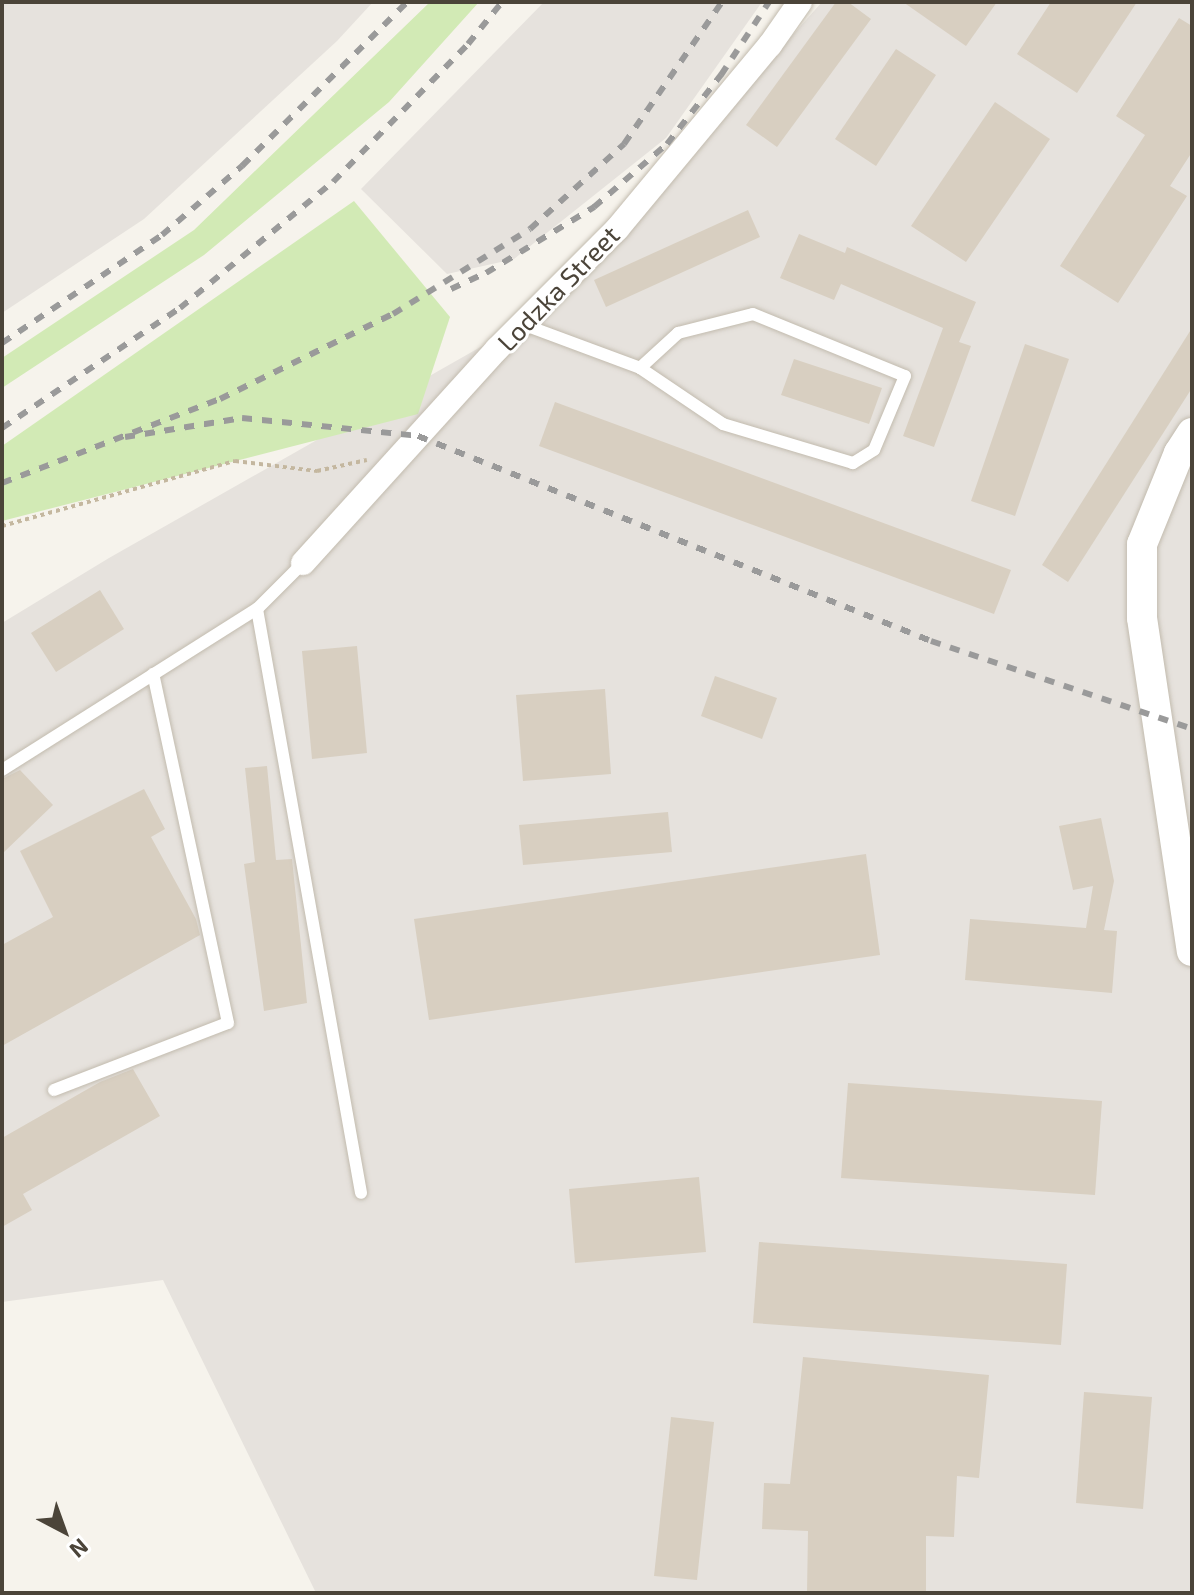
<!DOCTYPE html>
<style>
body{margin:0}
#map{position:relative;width:1194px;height:1595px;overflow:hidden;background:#f6f3ec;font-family:"Exo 2",sans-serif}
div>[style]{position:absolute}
.industrial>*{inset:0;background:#e6e2dd}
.green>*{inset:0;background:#d2eab5}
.building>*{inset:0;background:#d8cfc1}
.path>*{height:4px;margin-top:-2px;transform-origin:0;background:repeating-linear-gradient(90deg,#c4b79f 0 4px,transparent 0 8px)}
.roads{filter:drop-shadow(0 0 2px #c2bbae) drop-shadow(0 0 2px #c2bbae)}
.service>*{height:12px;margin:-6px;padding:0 6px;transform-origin:6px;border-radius:6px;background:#fff}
.minor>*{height:24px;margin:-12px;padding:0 12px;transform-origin:12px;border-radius:12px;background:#fff}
.tertiary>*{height:30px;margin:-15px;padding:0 15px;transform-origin:15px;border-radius:15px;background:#fff}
.rail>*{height:6px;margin-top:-3px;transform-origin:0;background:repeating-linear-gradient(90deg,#9a9a9a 0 10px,transparent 0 20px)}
span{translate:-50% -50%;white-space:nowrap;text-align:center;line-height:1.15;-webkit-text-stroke:6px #fff;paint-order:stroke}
.street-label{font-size:26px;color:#4b4439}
.frame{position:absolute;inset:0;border:4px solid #4b4439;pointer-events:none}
.north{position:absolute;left:24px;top:1491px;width:80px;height:80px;-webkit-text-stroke:6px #fff;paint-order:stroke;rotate:139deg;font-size:22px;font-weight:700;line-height:32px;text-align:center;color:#4b4439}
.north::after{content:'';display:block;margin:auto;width:28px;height:36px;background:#4b4439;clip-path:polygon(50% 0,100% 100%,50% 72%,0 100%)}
</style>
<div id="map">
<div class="industrial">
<div style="clip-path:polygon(2px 2px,373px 2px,337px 41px,144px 219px,2px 313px)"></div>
<div style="clip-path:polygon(544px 2px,762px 2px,666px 138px,514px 259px,447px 274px,361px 189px)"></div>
<div style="clip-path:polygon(822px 2px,1192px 2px,1192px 1593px,316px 1593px,163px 1280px,2px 1302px,2px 623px,109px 558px,551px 307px)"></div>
</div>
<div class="green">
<div style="clip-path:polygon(430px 2px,479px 2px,389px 102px,204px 255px,2px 388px,2px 358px,194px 230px)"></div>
<div style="clip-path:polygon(354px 201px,450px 317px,418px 414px,2px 521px,2px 446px)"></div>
</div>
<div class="building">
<div style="clip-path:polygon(836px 2px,848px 2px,871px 19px,777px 147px,746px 125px)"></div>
<div style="clip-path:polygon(903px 2px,997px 2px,966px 46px)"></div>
<div style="clip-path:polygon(1051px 2px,1137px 2px,1077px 93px,1017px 54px)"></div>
<div style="clip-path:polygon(1179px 18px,1192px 26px,1192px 152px,1170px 186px,1187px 196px,1118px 303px,1060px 266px,1145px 135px,1116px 116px)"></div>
<div style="clip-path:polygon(896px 49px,936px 75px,876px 166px,835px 139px)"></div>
<div style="clip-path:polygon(995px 102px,1050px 139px,966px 262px,911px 226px)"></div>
<div style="clip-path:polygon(748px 210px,760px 237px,606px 307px,594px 280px)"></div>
<div style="clip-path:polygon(799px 234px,845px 253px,847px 247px,976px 302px,959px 342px,971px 346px,934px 447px,903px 436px,943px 328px,841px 284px,834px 300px,780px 278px)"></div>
<div style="clip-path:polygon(1192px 328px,1192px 388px,1068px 582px,1042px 565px)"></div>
<div style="clip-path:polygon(1025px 344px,1069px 359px,1015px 516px,971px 501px)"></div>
<div style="clip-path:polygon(794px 359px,882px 388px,869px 424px,781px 395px)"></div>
<div style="clip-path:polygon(555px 402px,1011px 570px,994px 614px,539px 446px)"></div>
<div style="clip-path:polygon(100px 590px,124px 629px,56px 672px,31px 633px)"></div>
<div style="clip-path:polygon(357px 646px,367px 753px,312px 759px,302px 651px)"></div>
<div style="clip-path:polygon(715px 676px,777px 698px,762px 739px,701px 716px)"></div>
<div style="clip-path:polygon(605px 689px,611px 774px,523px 781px,516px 695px)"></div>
<div style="clip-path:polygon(267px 766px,276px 860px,292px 859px,307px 1003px,264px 1011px,244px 864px,255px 862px,245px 768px)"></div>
<div style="clip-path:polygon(20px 770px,53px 805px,2px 854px,2px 779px)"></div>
<div style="clip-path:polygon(144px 789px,165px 829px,151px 837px,196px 919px,200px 935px,2px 1046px,2px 945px,53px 917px,20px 851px)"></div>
<div style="clip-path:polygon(668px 812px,672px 852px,523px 865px,519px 825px)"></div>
<div style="clip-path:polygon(1101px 818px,1114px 881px,1104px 930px,1117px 931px,1112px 993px,965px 980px,970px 919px,1086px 928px,1093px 886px,1073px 890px,1059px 826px)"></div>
<div style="clip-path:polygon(866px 854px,880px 955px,429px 1020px,414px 919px)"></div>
<div style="clip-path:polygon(133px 1069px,160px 1116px,23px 1194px,32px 1210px,2px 1227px,2px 1138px,100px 1082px)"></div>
<div style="clip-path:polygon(848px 1083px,1102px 1101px,1095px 1195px,841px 1178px)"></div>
<div style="clip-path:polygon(699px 1177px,706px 1252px,575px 1263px,569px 1189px)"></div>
<div style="clip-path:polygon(759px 1242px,1067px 1264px,1061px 1345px,753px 1323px)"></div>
<div style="clip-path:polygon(803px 1357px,989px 1375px,979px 1478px,957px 1476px,954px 1537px,926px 1536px,926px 1593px,807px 1593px,808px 1531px,762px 1529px,764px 1483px,790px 1484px)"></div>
<div style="clip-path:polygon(1084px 1392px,1152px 1397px,1143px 1509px,1076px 1503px)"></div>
<div style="clip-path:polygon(671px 1417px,714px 1422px,697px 1580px,654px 1576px)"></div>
</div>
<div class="path">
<div style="left:2px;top:526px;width:242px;rotate:-15.6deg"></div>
<div style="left:235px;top:461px;width:83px;rotate:7deg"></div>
<div style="left:317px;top:471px;width:51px;rotate:-12.4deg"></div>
</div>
<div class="roads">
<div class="service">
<div style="left:522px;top:324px;width:126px;rotate:20.4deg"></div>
<div style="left:640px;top:368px;width:52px;rotate:-42.6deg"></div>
<div style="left:678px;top:333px;width:77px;rotate:-14.2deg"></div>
<div style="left:753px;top:314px;width:164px;rotate:22.2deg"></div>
<div style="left:905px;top:376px;width:80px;rotate:112.7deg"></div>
<div style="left:874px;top:450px;width:25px;rotate:148deg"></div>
<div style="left:853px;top:463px;width:136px;rotate:-163.3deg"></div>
<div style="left:723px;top:424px;width:100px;rotate:-146deg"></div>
<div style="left:303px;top:563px;width:65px;rotate:135deg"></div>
<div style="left:257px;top:609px;width:593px;rotate:79.9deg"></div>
<div style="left:2px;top:770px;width:302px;rotate:-32.3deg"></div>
<div style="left:54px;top:1090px;width:186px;rotate:-21.1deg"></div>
<div style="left:228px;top:1023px;width:357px;rotate:-102.1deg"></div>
</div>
<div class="minor">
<div style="left:303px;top:563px;width:289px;rotate:-47.8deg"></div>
<div style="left:497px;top:349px;width:170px;rotate:-45deg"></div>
<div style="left:617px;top:229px;width:239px;rotate:-50.3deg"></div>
<div style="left:770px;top:45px;width:52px;rotate:-55.1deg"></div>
</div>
<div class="tertiary">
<div style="left:1192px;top:433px;width:24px;rotate:123deg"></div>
<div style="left:1179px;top:453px;width:98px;rotate:112.1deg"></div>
<div style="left:1142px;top:544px;width:74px;rotate:90deg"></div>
<div style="left:1142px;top:618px;width:337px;rotate:81.5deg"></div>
</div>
</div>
<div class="rail">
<div style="left:451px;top:289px;width:38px;rotate:-25deg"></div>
<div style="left:486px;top:273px;width:127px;rotate:-31.4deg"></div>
<div style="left:594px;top:207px;width:96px;rotate:-40.8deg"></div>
<div style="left:667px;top:144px;width:88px;rotate:-52deg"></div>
<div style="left:721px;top:75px;width:87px;rotate:-56.7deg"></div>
<div style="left:2px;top:343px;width:193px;rotate:-34deg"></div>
<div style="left:162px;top:235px;width:106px;rotate:-40.8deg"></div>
<div style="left:242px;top:166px;width:233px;rotate:-44.8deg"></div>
<div style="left:2px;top:428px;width:215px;rotate:-34deg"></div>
<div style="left:180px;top:308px;width:198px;rotate:-39.5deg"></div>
<div style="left:333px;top:182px;width:193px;rotate:-45.6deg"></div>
<div style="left:468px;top:44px;width:54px;rotate:-51deg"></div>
<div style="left:125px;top:437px;width:119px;rotate:-9.2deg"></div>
<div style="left:242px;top:418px;width:177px;rotate:5.8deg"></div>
<div style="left:418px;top:436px;width:552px;rotate:21.78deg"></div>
<div style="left:931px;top:641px;width:275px;rotate:18.6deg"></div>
<div style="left:2px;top:483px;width:234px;rotate:-21.1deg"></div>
<div style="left:220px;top:399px;width:193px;rotate:-26.2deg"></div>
<div style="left:393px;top:314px;width:161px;rotate:-31.8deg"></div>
<div style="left:530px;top:229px;width:127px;rotate:-42.1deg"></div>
<div style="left:624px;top:144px;width:173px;rotate:-55.4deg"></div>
</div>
<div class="street-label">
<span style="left:558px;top:288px;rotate:-46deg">Lodzka Street</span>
</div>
<div class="frame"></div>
<div class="north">N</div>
</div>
